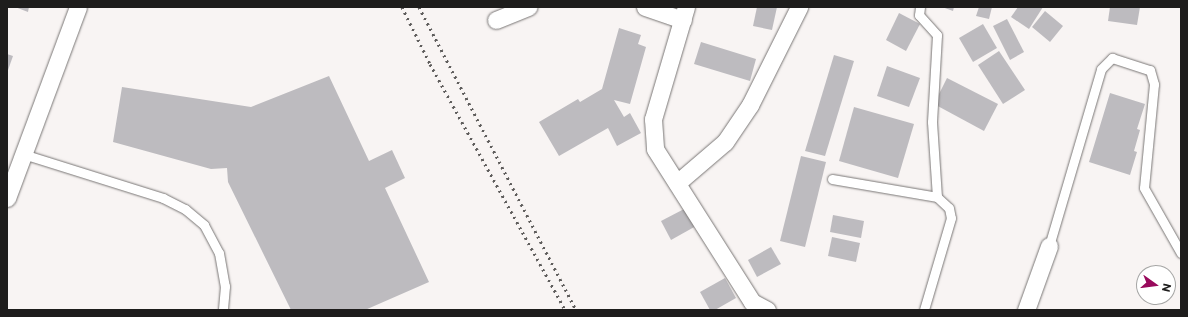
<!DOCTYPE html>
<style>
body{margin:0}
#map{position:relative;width:1188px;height:317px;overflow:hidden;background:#f8f4f3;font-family:Commissioner,sans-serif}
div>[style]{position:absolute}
.building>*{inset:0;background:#bdbbbf}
.roads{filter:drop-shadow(0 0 1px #797675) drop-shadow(0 0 1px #797675)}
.lane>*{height:9px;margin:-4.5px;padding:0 4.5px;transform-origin:4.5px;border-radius:4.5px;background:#fff}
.street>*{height:17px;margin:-8.5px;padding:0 8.5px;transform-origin:8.5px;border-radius:8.5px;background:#fff}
.rail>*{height:3px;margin-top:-1.5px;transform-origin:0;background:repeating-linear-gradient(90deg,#5f5d5c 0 2px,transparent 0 6px)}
span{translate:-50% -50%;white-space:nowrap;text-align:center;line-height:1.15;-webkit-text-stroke:3.5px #fff;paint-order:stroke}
.frame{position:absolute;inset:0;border:8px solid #1e1d1c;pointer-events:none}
.north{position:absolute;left:1136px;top:265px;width:40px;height:40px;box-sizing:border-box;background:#fff;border:1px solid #a5a5a4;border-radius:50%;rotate:104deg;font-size:11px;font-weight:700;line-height:16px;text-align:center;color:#1e1d1c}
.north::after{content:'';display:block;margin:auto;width:14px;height:18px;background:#990a5c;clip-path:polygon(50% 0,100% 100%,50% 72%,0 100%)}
</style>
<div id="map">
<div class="building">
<div style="clip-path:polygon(15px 7px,29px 7px,28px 12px)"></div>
<div style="clip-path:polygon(757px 7px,777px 7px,772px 30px,753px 26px)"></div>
<div style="clip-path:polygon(942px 7px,954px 7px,953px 11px)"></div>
<div style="clip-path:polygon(979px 7px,992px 7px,989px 19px,976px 16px)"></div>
<div style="clip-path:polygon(1018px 7px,1043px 7px,1029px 29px,1011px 17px)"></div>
<div style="clip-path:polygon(1110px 7px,1140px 7px,1137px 25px,1108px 21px)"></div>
<div style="clip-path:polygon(1045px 11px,1063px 26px,1050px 42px,1032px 27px)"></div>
<div style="clip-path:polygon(899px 13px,920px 24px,906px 51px,886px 40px)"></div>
<div style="clip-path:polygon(1007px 19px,1024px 52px,1010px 60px,993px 26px)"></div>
<div style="clip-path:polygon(983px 24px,997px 48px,973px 62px,959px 38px)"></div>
<div style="clip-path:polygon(619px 28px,641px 35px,638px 44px,646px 47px,630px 104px,614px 100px,624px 117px,630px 113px,641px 133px,617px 146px,608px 128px,559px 156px,539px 122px,578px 99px,580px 102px,602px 89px)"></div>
<div style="clip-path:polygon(701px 42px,756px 59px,750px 81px,694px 64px)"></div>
<div style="clip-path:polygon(999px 51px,1025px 90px,1003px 104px,978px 65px)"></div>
<div style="clip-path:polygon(7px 54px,13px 56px,7px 73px)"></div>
<div style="clip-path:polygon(834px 55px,854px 61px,825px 156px,805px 151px)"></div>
<div style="clip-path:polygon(887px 66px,920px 78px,909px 107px,877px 96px)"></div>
<div style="clip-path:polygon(329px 76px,369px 161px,392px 150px,405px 178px,385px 188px,429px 282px,365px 310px,291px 310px,228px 182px,227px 168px,211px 169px,113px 142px,122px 87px,251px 107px)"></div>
<div style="clip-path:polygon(947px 78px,998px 104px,984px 131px,934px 104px)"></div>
<div style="clip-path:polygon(1110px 93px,1145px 104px,1137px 129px,1140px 130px,1134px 151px,1137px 152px,1130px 175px,1089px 162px)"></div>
<div style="clip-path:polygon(854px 107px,914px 124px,898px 178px,839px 161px)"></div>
<div style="clip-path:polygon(801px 156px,826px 162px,805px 247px,780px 241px)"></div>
<div style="clip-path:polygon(686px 208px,696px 226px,671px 240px,661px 221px)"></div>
<div style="clip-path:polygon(833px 215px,864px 221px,861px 238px,830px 232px)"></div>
<div style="clip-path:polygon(832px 237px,860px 243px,856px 262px,828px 256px)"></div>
<div style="clip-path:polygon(771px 247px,781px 264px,757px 277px,748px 260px)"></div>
<div style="clip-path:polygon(725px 278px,736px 298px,715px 310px,710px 310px,700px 292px)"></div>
</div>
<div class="roads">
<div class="lane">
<div style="left:920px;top:7px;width:8px;rotate:97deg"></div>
<div style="left:919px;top:15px;width:27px;rotate:48deg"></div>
<div style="left:937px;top:35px;width:87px;rotate:93.3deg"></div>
<div style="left:932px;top:122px;width:75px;rotate:86.2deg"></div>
<div style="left:23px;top:154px;width:147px;rotate:17.4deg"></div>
<div style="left:163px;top:198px;width:25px;rotate:27deg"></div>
<div style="left:185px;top:209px;width:25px;rotate:40deg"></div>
<div style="left:204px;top:225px;width:32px;rotate:62deg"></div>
<div style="left:219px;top:253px;width:34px;rotate:80deg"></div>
<div style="left:225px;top:286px;width:24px;rotate:95deg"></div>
<div style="left:832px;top:179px;width:107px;rotate:9.7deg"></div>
<div style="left:937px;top:197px;width:16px;rotate:43deg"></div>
<div style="left:949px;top:208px;width:10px;rotate:79deg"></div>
<div style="left:951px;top:218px;width:96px;rotate:106.4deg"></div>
<div style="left:1049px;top:246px;width:184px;rotate:-73.6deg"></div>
<div style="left:1101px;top:69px;width:16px;rotate:-45deg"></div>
<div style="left:1112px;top:58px;width:40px;rotate:18deg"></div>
<div style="left:1150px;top:70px;width:15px;rotate:74deg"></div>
<div style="left:1154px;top:84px;width:104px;rotate:95.5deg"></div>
<div style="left:1144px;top:188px;width:75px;rotate:60.4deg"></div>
</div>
<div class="street">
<div style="left:645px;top:7px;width:40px;rotate:18.9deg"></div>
<div style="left:686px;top:7px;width:117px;rotate:106.4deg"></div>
<div style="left:653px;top:119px;width:30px;rotate:86deg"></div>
<div style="left:655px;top:149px;width:181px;rotate:57.6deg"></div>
<div style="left:752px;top:302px;width:17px;rotate:28deg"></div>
<div style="left:496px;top:20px;width:35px;rotate:-22deg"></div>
<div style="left:677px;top:183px;width:63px;rotate:-40.5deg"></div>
<div style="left:725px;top:142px;width:45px;rotate:-56deg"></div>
<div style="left:750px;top:105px;width:110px;rotate:-63.4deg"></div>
<div style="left:7px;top:198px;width:204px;rotate:-69.6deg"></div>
<div style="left:1026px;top:310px;width:68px;rotate:-70.2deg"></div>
</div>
</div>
<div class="rail">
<div style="left:402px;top:7px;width:64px;rotate:63.8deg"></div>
<div style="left:430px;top:64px;width:281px;rotate:61.2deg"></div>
<div style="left:419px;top:7px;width:341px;rotate:62.6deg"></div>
</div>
<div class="frame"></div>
<div class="north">N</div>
</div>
